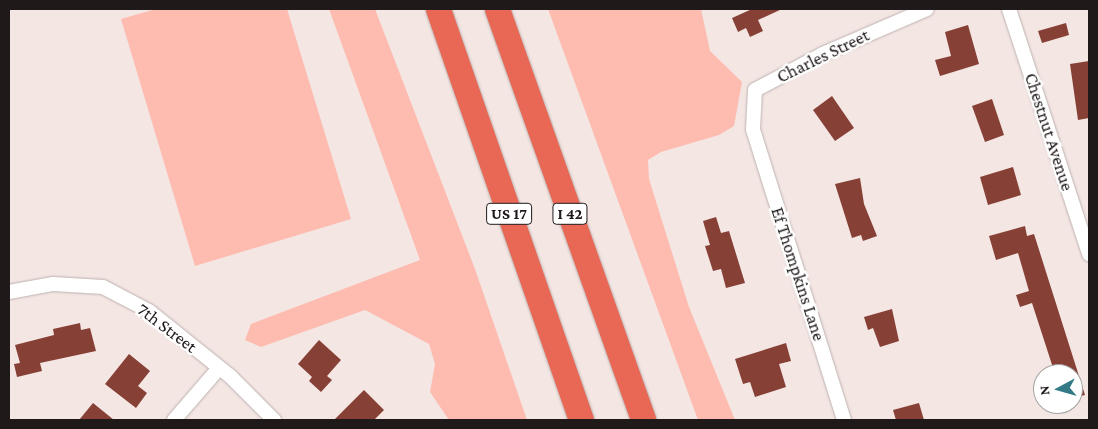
<!DOCTYPE html>
<style>
body{margin:0}
#map{position:relative;width:1098px;height:429px;overflow:hidden;background:#f3e6e3;font-family:"Crimson Pro",serif}
div>[style]{position:absolute}
.green>*{inset:0;background:#febcb0}
.building>*{inset:0;background:#874036}
.roads{filter:drop-shadow(0 0 1px #beb2b0) drop-shadow(0 0 1px #beb2b0)}
.minor>*{height:14px;margin:-7px;padding:0 7px;transform-origin:7px;border-radius:7px;background:#fff}
.motorway>*{height:25px;margin:-12.5px;padding:0 12.5px;transform-origin:12.5px;border-radius:12.5px;background:#e86855}
span{translate:-50% -50%;white-space:nowrap;text-align:center;line-height:1.15;-webkit-text-stroke:5px #fff;paint-order:stroke}
.shield-label span{padding:1px 4px;background:#fff;border:1px solid;border-radius:4px;-webkit-text-stroke-width:0}
.shield-label{font-size:16px;color:#1f1a19;font-weight:700}
.street-label{font-size:18px;color:#1f1a19}
.frame{position:absolute;inset:0;border:10px solid #1f1a19;pointer-events:none}
.north{position:absolute;left:1033px;top:364px;width:50px;height:50px;box-sizing:border-box;background:#fff;border:1px solid #a5a3a3;border-radius:50%;rotate:264deg;font-size:14px;font-weight:700;line-height:20px;text-align:center;color:#1f1a19}
.north::after{content:'';display:block;margin:auto;width:18px;height:22px;background:#347a86;clip-path:polygon(50% 0,100% 100%,50% 72%,0 100%)}
</style>
<div id="map">
<div class="green">
<div style="clip-path:polygon(156px 9px,287px 9px,351px 219px,195px 266px,121px 19px)"></div>
<div style="clip-path:polygon(329px 9px,375px 9px,475px 269px,527px 420px,449px 420px,430px 392px,435px 364px,429px 344px,365px 310px,261px 347px,245px 340px,251px 324px,420px 260px)"></div>
<div style="clip-path:polygon(548px 9px,701px 9px,710px 51px,742px 82px,734px 126px,719px 135px,661px 152px,648px 160px,649px 179px,689px 307px,735px 420px,698px 420px)"></div>
</div>
<div class="building">
<div style="clip-path:polygon(752px 9px,782px 9px,758px 20px,763px 31px,750px 37px,746px 28px,738px 32px,732px 18px)"></div>
<div style="clip-path:polygon(1066px 23px,1069px 35px,1042px 43px,1038px 31px)"></div>
<div style="clip-path:polygon(968px 25px,979px 64px,940px 76px,935px 60px,951px 56px,945px 32px)"></div>
<div style="clip-path:polygon(1089px 61px,1089px 118px,1078px 120px,1070px 64px)"></div>
<div style="clip-path:polygon(832px 96px,854px 128px,835px 141px,813px 110px)"></div>
<div style="clip-path:polygon(992px 99px,1004px 135px,985px 142px,972px 106px)"></div>
<div style="clip-path:polygon(1013px 167px,1021px 195px,988px 205px,980px 177px)"></div>
<div style="clip-path:polygon(860px 178px,864px 204px,877px 236px,863px 241px,861px 235px,852px 238px,835px 184px)"></div>
<div style="clip-path:polygon(716px 217px,721px 233px,729px 231px,745px 283px,726px 288px,721px 269px,713px 271px,705px 246px,710px 245px,703px 221px)"></div>
<div style="clip-path:polygon(1025px 226px,1027px 236px,1034px 234px,1085px 395px,1073px 398px,1073px 374px,1055px 374px,1032px 303px,1020px 307px,1016px 295px,1029px 291px,1018px 253px,996px 260px,989px 236px)"></div>
<div style="clip-path:polygon(892px 309px,899px 341px,880px 347px,873px 328px,868px 330px,864px 317px)"></div>
<div style="clip-path:polygon(80px 323px,81px 330px,90px 328px,96px 351px,40px 363px,42px 371px,17px 377px,14px 364px,20px 363px,15px 345px,54px 335px,53px 329px)"></div>
<div style="clip-path:polygon(319px 340px,341px 360px,327px 376px,332px 380px,321px 392px,309px 381px,312px 377px,298px 364px)"></div>
<div style="clip-path:polygon(786px 343px,791px 361px,779px 364px,786px 387px,755px 397px,750px 382px,743px 384px,735px 359px)"></div>
<div style="clip-path:polygon(129px 354px,150px 371px,138px 386px,147px 393px,136px 408px,105px 384px)"></div>
<div style="clip-path:polygon(364px 390px,384px 410px,374px 420px,334px 420px)"></div>
<div style="clip-path:polygon(93px 403px,114px 420px,79px 420px)"></div>
<div style="clip-path:polygon(919px 403px,924px 420px,896px 420px,893px 410px)"></div>
</div>
<div class="roads">
<div class="minor">
<div style="left:1009px;top:9px;width:258px;rotate:71.9deg"></div>
<div style="left:9px;top:292px;width:45px;rotate:-10.3deg"></div>
<div style="left:53px;top:284px;width:50px;rotate:3.4deg"></div>
<div style="left:103px;top:287px;width:52px;rotate:27.6deg"></div>
<div style="left:149px;top:311px;width:105px;rotate:38.8deg"></div>
<div style="left:231px;top:377px;width:61px;rotate:45deg"></div>
<div style="left:174px;top:420px;width:69px;rotate:-49.1deg"></div>
<div style="left:844px;top:420px;width:305px;rotate:-107.4deg"></div>
<div style="left:753px;top:129px;width:39px;rotate:-87deg"></div>
<div style="left:755px;top:90px;width:77px;rotate:-27.9deg"></div>
<div style="left:823px;top:54px;width:113px;rotate:-23.4deg"></div>
</div>
<div class="motorway">
<div style="left:438px;top:9px;width:435px;rotate:70.8deg"></div>
<div style="left:497px;top:9px;width:436px;rotate:70.4deg"></div>
</div>
</div>
<div class="shield-label">
<span style="left:509px;top:214px">US 17</span>
<span style="left:570px;top:214px">I 42</span>
</div>
<div class="street-label">
<span style="left:823px;top:56px;rotate:-26deg">Charles Street</span>
<span style="left:1049px;top:132px;rotate:72deg">Chestnut Avenue</span>
<span style="left:798px;top:274px;rotate:72deg">Ef Thompkins Lane</span>
<span style="left:167px;top:328px;rotate:37deg">7th Street</span>
</div>
<div class="frame"></div>
<div class="north">N</div>
</div>
